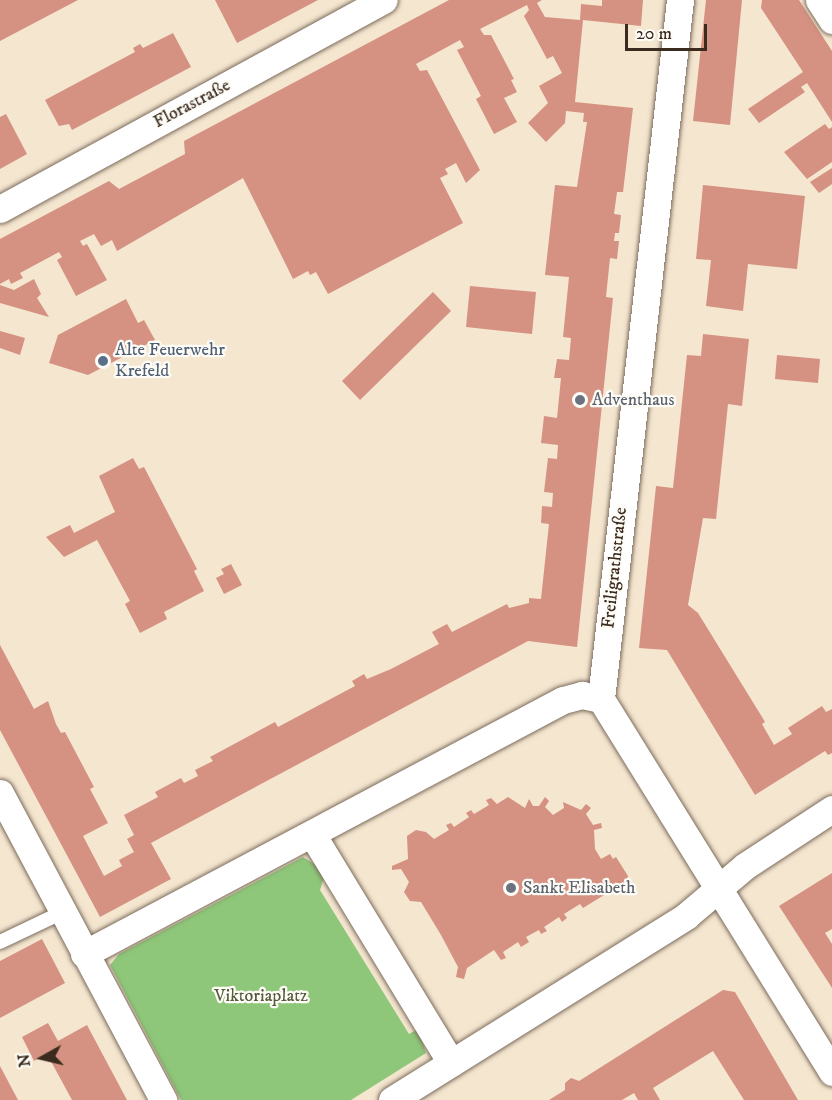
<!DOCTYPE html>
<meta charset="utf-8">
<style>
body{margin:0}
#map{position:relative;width:832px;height:1100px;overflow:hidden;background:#f5e6d0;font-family:"IM FELL DW Pica",serif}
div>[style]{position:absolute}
.green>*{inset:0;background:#8ec77a}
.building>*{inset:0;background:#d59181}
.roads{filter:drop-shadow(0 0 2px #7c6c5c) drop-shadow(0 0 2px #7c6c5c)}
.lane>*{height:14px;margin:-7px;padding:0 7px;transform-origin:7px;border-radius:7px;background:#fff}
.street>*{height:27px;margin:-13.5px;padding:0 13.5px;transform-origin:13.5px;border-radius:13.5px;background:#fff}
.dots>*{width:16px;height:16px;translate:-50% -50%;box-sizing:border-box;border:3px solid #fdfcf7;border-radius:50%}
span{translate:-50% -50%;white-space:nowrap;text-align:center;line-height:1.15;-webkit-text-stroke:4.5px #fdfcf7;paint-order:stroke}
.street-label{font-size:18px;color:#3b2a1e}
.service-label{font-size:18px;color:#4e5e75}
.left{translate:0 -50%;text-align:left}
.worship-label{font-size:18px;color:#5b616d}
.park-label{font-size:18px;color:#54593a}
.north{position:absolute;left:12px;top:1028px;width:60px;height:60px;-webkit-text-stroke:4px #fdfcf7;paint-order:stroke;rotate:262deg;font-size:16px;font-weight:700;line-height:24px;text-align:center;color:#3b2a1e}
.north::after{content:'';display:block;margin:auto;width:21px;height:27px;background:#3b2a1e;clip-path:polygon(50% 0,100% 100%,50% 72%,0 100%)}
.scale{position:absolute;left:625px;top:24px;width:82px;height:27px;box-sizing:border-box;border:3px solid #3b2a1e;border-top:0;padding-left:8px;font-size:18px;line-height:21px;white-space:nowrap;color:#3b2a1e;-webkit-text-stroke:4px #fdfcf7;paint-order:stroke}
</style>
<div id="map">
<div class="green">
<div style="clip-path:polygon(303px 857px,316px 865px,324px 878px,320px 890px,409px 1034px,418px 1029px,426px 1053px,351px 1100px,181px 1100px,110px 965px,119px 954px)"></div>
</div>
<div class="building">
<div style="clip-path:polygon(0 0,78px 0,0 41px)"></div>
<div style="clip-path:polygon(215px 0,318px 0,237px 43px)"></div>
<div style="clip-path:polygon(449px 0,542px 0,537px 3px,545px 17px,580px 20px,581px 4px,602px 6px,602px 0,643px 0,641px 26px,583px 20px,575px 102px,633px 108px,623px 192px,617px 192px,614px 214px,621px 215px,619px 233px,615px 233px,614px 241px,619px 241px,617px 259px,610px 258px,606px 297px,613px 298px,577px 647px,528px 641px,151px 843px,171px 879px,100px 917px,0 730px,0 645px,34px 709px,48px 701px,56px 724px,61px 733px,65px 732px,94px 787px,90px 789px,108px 823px,83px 836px,104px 876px,122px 866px,119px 860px,134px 852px,127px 839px,134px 835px,124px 815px,158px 797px,155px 792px,181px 778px,184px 783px,198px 776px,195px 770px,213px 761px,210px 757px,275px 722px,278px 727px,355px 686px,352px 681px,364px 674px,367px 679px,391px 669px,439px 644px,432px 632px,447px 624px,452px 632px,507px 604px,509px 608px,529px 603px,529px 598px,541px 599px,549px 524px,541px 523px,542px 506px,552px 507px,553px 493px,544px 492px,548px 458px,557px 459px,558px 445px,541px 443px,544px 416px,557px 418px,561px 378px,554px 378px,557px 359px,569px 360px,571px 338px,563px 337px,569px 277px,545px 275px,555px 185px,577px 187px,587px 122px,583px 122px,584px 113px,566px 111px,565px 123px,546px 142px,528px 123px,548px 103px,539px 86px,562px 73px,553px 56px,547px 59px,524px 16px,529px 10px,527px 5px,480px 29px,484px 35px,491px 35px,514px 79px,511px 80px,517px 92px,504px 98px,517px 122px,494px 134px,476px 99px,481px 96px,457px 50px,464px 47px,460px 40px,416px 64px,420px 71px,427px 70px,480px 170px,466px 183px,456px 163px,445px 169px,448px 174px,440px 178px,463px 223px,328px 294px,316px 272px,310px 275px,308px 271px,293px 279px,243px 178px,117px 251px,112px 240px,101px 246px,94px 234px,80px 241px,83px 246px,87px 244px,107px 280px,76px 296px,57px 260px,62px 257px,59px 252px,20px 273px,23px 278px,11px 284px,9px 279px,0 284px,0 239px,109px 181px,119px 189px,185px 154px,184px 141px)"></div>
<div style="clip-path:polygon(706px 0,742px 0,730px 125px,693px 121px)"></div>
<div style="clip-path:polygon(762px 0,799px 0,832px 51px,832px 122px,807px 83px,801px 87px,805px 92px,759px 123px,748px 109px,803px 72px,761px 8px)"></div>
<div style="clip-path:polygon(173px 33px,191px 67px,72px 130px,69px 124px,59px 126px,45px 100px,135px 52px,133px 48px,140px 44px,143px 48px)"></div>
<div style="clip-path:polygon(6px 114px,27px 154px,0 169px,0 117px)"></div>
<div style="clip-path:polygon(825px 124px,829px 129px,832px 127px,832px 162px,807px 179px,784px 152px)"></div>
<div style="clip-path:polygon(832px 168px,832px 184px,819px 193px,810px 182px)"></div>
<div style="clip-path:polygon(703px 185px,805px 196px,797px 269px,748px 264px,743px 311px,706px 306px,711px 260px,696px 259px)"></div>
<div style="clip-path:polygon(34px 279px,41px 294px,37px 298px,49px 317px,0 303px,0 285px,14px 290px)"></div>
<div style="clip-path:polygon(470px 286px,536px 292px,532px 334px,466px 327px)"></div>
<div style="clip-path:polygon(433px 292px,451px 311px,360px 400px,342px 381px)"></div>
<div style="clip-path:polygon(126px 299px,138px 323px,144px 320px,155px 340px,88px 375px,49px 363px,58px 335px)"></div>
<div style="clip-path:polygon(0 331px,25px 338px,20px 355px,0 348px)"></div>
<div style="clip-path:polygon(703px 334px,749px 339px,742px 406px,728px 404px,716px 519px,703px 518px,688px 605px,698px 613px,765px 722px,762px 724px,774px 745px,792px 734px,788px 728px,822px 706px,826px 712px,832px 709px,832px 753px,828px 755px,825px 751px,755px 795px,667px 650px,639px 648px,656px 486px,673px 488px,687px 355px,701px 356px)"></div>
<div style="clip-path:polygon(777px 355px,820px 359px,818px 383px,775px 379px)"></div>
<div style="clip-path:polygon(133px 458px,139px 469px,144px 467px,197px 569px,194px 571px,204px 591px,164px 612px,167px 619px,140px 633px,125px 604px,130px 601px,97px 540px,64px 557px,46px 537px,70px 525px,74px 533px,115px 512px,99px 476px)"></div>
<div style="clip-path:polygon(231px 564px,242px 585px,224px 594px,216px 578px,224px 574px,221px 569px)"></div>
<div style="clip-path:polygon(508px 797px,525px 808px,529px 799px,533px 806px,539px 806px,545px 797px,549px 801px,545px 807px,553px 815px,564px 808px,563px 802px,581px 810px,586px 804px,591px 808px,586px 814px,593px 825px,601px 823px,602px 828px,594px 830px,595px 849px,601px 859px,610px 854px,613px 859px,616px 857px,628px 876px,627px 881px,583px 908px,580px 904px,564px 914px,567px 918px,562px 922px,559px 917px,544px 927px,547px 931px,541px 934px,539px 930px,526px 937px,529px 942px,521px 947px,518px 942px,503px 952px,506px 958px,501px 960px,494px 950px,467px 968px,464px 979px,456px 977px,458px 967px,441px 935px,421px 902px,410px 901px,404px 892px,409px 882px,401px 869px,392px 870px,392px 866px,408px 859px,407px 836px,416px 830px,426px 832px,434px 839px,449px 830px,446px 825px,451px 823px,454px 827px,469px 817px,466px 813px,471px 810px,474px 814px,489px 805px,486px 800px,491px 798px,497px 804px)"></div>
<div style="clip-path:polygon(832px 873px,832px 929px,825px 933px,832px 944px,832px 988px,779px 906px)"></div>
<div style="clip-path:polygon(42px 939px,65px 983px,0 1018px,0 961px)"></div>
<div style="clip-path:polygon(723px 990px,735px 992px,798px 1100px,744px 1100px,713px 1051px,653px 1088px,660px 1100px,638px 1100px,634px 1093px,622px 1100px,549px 1100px,565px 1090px,565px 1083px,571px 1078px,579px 1081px)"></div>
<div style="clip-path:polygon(48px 1023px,58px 1041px,87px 1025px,127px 1100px,72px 1100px,47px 1054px,34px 1061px,22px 1037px)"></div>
<div style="clip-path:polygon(0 1066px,18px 1100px,0 1100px)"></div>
</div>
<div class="roads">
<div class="lane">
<div style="left:0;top:942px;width:70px;rotate:-25.5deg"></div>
</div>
<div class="street">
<div style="left:680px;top:0;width:703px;rotate:96.45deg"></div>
<div style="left:601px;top:699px;width:439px;rotate:58.2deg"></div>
<div style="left:819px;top:0;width:24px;rotate:57deg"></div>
<div style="left:0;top:209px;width:437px;rotate:-28.6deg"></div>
<div style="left:0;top:793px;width:348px;rotate:62deg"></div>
<div style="left:312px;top:834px;width:268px;rotate:58.7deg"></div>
<div style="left:84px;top:954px;width:542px;rotate:-27.94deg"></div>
<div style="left:563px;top:700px;width:20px;rotate:-15deg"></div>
<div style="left:582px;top:695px;width:19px;rotate:12deg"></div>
<div style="left:392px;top:1100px;width:347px;rotate:-32deg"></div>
<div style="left:686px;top:916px;width:77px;rotate:-40.3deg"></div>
<div style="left:745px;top:866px;width:104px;rotate:-33.2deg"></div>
</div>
</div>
<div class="dots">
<div style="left:103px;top:361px;background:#5c6f8a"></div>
<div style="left:580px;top:400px;background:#6b7280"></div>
<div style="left:511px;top:888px;background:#6b7280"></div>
</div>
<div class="street-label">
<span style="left:192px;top:104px;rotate:-28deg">Florastraße</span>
<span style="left:615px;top:568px;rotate:-84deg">Freiligrathstraße</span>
</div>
<div class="service-label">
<span class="left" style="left:115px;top:361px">Alte Feuerwehr<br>Krefeld</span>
</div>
<div class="worship-label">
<span class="left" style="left:592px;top:400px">Adventhaus</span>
<span class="left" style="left:523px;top:888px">Sankt Elisabeth</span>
</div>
<div class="park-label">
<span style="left:261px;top:996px">Viktoriaplatz</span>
</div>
<div class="north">N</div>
<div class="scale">20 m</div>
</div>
